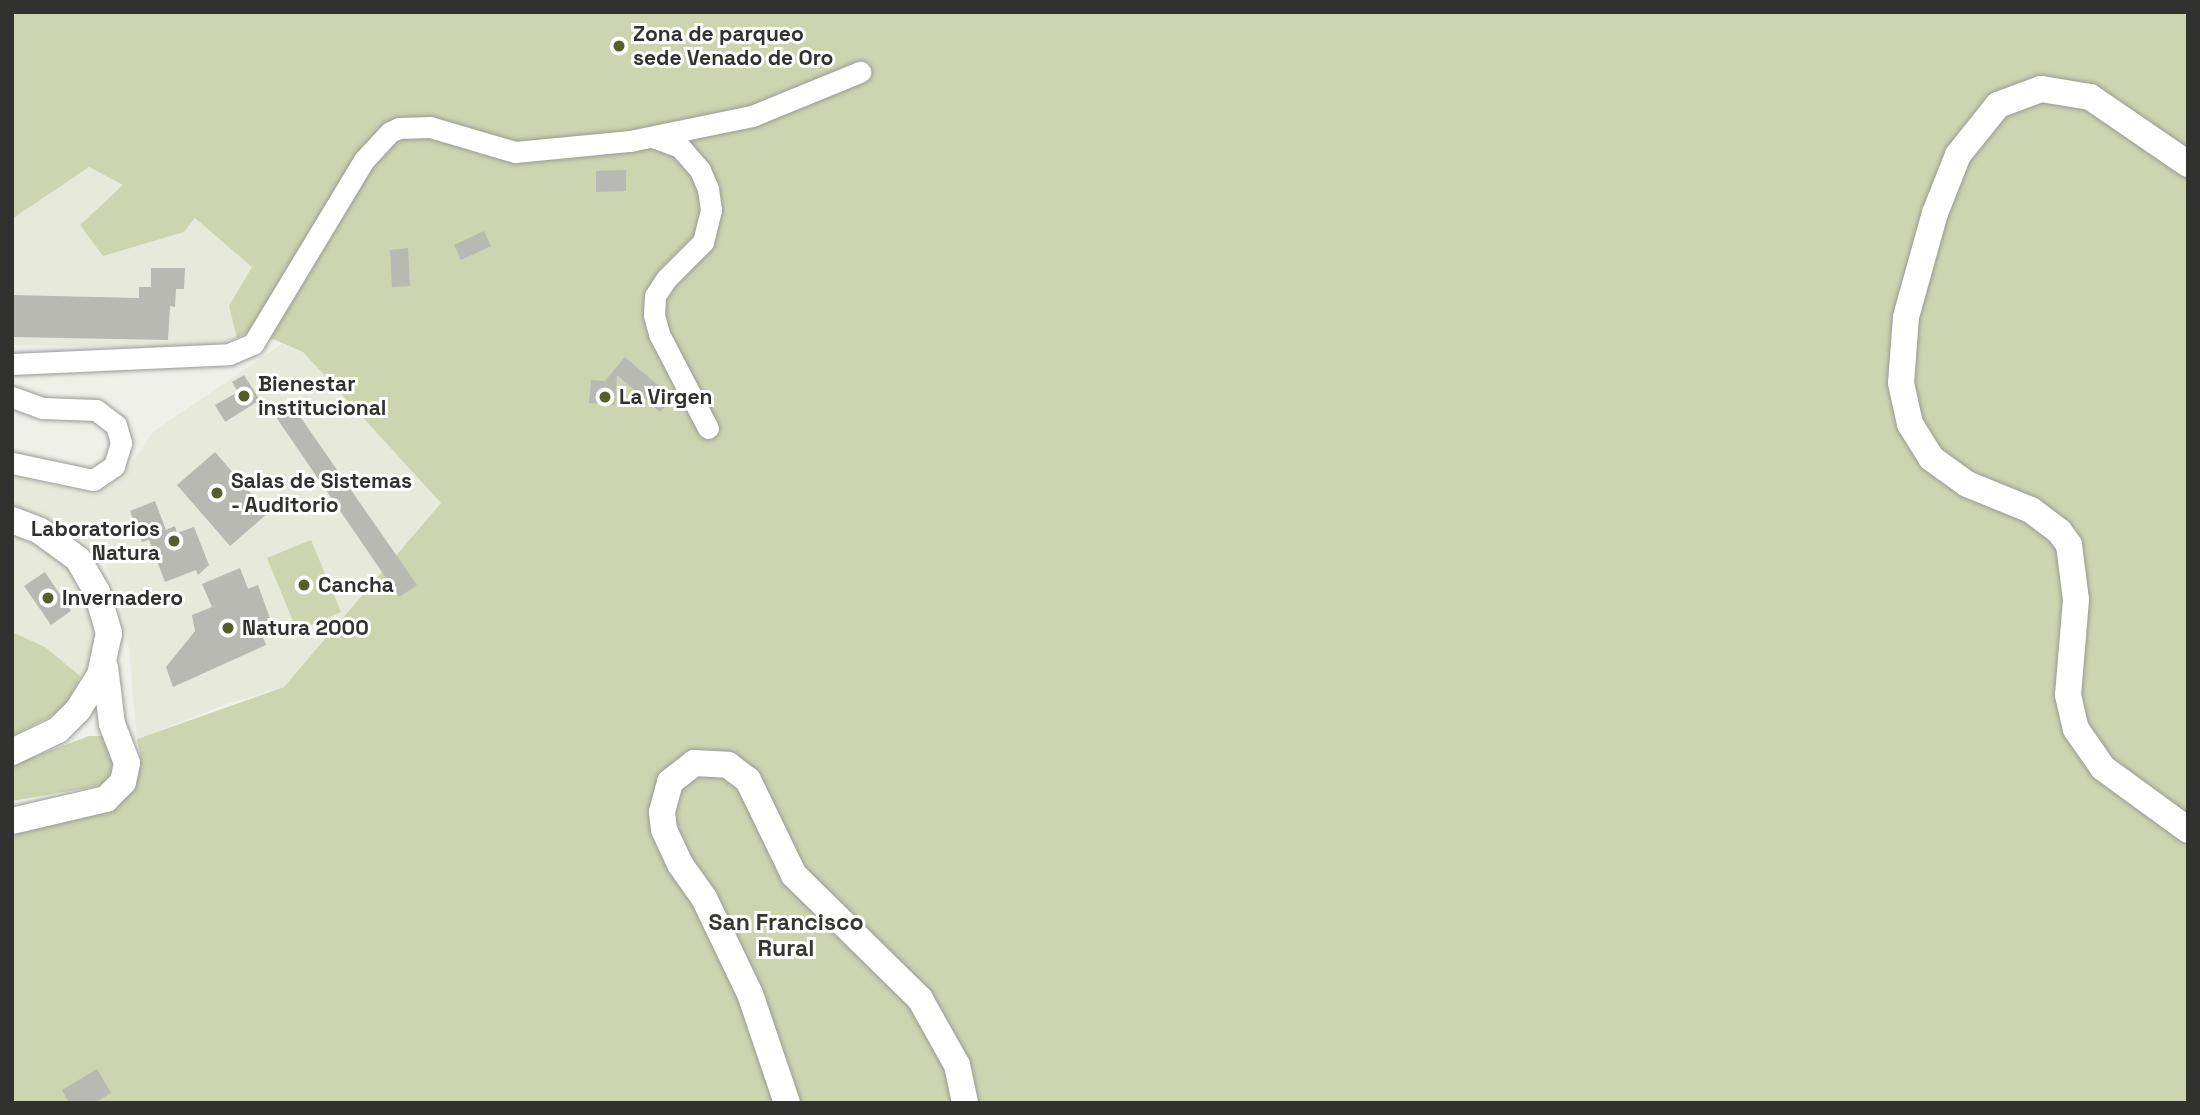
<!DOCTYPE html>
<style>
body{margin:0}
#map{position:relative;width:2200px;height:1115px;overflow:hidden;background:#eff0ea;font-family:"Space Grotesk",sans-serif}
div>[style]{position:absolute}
.built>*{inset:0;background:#e7eadb}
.green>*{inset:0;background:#cdd4b0}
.building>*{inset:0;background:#b7b9b2}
.roads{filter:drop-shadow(0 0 2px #999a94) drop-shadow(0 0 2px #999a94)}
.minor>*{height:21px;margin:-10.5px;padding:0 10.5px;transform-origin:10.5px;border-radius:10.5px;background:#fff}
.major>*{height:26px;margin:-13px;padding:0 13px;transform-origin:13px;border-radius:13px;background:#fff}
.dots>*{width:19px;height:19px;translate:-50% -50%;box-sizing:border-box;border:4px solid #fff;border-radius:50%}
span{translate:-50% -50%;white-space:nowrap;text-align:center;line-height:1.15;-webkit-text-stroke:6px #fff;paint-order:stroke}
.poi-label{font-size:21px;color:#31322f;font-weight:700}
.left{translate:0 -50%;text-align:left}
.right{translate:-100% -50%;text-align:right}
.neighbourhood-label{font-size:23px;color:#363732;font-weight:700}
.frame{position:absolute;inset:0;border:14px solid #31322f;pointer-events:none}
</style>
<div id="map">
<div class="built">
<div style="clip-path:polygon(335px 133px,229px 306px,237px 338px,202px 348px,12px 345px,12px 219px,89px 167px,124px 185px,201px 208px)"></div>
<div style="clip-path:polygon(282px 344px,303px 351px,464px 527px,330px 673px,227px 704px,137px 739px,129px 649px,120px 602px,102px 556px,60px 525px,12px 506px,12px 475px,93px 495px,120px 480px,154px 431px)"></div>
<div style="clip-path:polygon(12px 535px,48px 551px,62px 564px,82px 585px,99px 620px,95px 650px,78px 694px,12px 683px)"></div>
</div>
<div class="green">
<div style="clip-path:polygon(12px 12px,2188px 12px,2188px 1103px,12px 1103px,12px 833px,135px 782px,140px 755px,137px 739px,284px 687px,441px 503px,303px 352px,252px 330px,237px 338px,229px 306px,252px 267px,195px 218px,184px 232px,103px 256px,80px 225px,123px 185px,89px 167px,12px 219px)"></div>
<div style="clip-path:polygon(311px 540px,341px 612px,297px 631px,267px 558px)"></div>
<div style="clip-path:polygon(12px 632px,45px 647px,80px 676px,65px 709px,12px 736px)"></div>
<div style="clip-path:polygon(89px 736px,102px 736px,116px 748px,112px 778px,100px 786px,12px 801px,12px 765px)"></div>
</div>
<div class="building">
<div style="clip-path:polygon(626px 170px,626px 191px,596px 192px,596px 171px)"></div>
<div style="clip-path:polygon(484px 231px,491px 246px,461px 260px,454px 245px)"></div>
<div style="clip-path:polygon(408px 248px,410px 286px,392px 287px,390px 250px)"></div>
<div style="clip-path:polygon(151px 268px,185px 268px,184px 289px,176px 289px,175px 307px,170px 306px,168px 340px,12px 337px,12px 295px,139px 298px,139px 287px,151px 287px)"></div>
<div style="clip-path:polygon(625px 357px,673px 398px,660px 412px,617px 375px,615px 405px,589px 403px,591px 380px,605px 381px)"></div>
<div style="clip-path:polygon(244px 375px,260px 400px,225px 422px,215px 405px,238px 392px,232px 382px)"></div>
<div style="clip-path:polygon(292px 405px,417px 585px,399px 597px,276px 417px)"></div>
<div style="clip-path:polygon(215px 452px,268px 513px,230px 546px,177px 485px)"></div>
<div style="clip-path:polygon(155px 501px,166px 530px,175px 526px,177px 533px,194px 527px,209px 565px,198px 575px,196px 570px,165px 582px,149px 540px,142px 542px,130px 511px)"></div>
<div style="clip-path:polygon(240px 568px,248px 589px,258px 585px,272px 624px,260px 629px,266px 645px,173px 687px,166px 667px,195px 631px,192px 615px,212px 607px,202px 584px)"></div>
<div style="clip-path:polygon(45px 572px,71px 611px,51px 625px,24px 586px)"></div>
<div style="clip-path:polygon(97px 1069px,111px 1093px,95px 1103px,69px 1103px,62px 1090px)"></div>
</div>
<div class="roads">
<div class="minor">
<div style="left:655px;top:138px;width:27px;rotate:20deg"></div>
<div style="left:680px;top:147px;width:30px;rotate:49deg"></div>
<div style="left:700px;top:170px;width:21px;rotate:67deg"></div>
<div style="left:708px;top:189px;width:21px;rotate:82deg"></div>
<div style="left:711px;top:210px;width:33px;rotate:104deg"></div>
<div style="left:703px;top:242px;width:52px;rotate:135deg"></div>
<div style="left:666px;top:279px;width:20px;rotate:123deg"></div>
<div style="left:655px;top:296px;width:19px;rotate:93deg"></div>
<div style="left:654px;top:315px;width:20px;rotate:75deg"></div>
<div style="left:659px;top:334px;width:106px;rotate:62.5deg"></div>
<div style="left:12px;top:364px;width:217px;rotate:-2.6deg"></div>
<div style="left:229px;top:354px;width:26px;rotate:-23deg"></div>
<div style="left:253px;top:344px;width:215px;rotate:-58.9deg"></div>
<div style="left:364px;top:160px;width:38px;rotate:-47deg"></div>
<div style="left:390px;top:132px;width:10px;rotate:-24deg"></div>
<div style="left:399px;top:128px;width:31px;rotate:-2deg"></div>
<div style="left:430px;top:127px;width:89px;rotate:16.4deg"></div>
<div style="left:515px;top:152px;width:116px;rotate:-5.5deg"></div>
<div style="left:630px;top:141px;width:125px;rotate:-11.6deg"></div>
<div style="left:752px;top:116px;width:117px;rotate:-22.2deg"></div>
<div style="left:12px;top:397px;width:32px;rotate:20deg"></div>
<div style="left:42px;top:408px;width:54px;rotate:2.1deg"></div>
<div style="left:96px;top:410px;width:25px;rotate:37deg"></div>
<div style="left:116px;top:425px;width:19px;rotate:74deg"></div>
<div style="left:121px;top:443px;width:24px;rotate:107deg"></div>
<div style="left:114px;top:466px;width:25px;rotate:146deg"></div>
<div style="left:93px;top:480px;width:83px;rotate:-168.1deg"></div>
</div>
<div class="major">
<div style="left:2188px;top:164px;width:119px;rotate:-145.6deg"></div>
<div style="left:2090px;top:97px;width:50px;rotate:-170.7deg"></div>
<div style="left:2041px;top:89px;width:46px;rotate:159.6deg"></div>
<div style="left:1998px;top:105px;width:64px;rotate:128.7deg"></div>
<div style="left:1958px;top:155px;width:62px;rotate:111.6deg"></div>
<div style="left:1935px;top:213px;width:108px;rotate:105.6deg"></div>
<div style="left:1906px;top:317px;width:66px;rotate:94.3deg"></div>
<div style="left:1901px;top:383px;width:42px;rotate:77.6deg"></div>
<div style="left:1910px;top:424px;width:40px;rotate:58deg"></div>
<div style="left:1931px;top:458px;width:44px;rotate:35.8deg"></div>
<div style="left:1967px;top:484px;width:69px;rotate:22.1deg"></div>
<div style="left:2031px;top:510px;width:35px;rotate:37deg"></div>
<div style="left:2059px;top:531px;width:17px;rotate:54deg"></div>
<div style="left:2069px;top:545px;width:55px;rotate:82.7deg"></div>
<div style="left:2076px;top:600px;width:95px;rotate:94.8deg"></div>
<div style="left:2068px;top:695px;width:35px;rotate:77deg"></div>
<div style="left:2076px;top:729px;width:47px;rotate:55.3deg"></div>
<div style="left:2103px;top:768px;width:105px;rotate:36.1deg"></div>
<div style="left:12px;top:520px;width:30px;rotate:21deg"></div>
<div style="left:40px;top:531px;width:47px;rotate:36.4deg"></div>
<div style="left:78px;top:559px;width:38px;rotate:60deg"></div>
<div style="left:97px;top:592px;width:43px;rotate:73.7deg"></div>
<div style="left:109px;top:633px;width:43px;rotate:102.1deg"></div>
<div style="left:100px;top:675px;width:41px;rotate:122.2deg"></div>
<div style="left:78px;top:710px;width:28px;rotate:135deg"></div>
<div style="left:58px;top:730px;width:51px;rotate:154.4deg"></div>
<div style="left:12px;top:821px;width:97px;rotate:-13.2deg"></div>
<div style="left:106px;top:799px;width:24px;rotate:-45deg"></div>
<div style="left:123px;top:782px;width:19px;rotate:-78deg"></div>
<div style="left:127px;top:763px;width:42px;rotate:-111deg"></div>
<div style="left:112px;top:724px;width:57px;rotate:-97deg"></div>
<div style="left:787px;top:1103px;width:115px;rotate:-108.7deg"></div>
<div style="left:750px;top:994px;width:106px;rotate:-115.6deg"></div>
<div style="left:704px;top:898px;width:42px;rotate:-125.2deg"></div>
<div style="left:680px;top:864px;width:38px;rotate:-115deg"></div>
<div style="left:664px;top:829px;width:17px;rotate:-97deg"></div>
<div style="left:662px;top:812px;width:31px;rotate:-75deg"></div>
<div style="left:670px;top:782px;width:31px;rotate:-38deg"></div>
<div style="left:694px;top:763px;width:34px;rotate:3deg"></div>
<div style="left:728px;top:765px;width:25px;rotate:37deg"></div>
<div style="left:748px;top:780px;width:106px;rotate:64.2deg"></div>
<div style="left:794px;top:875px;width:177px;rotate:44.5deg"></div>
<div style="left:920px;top:999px;width:76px;rotate:60.7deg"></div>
<div style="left:957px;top:1065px;width:39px;rotate:78deg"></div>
</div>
</div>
<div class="dots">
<div style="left:619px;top:46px;background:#575e2d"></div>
<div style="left:244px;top:396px;background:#575e2d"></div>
<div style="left:605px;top:397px;background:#575e2d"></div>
<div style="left:217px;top:493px;background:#575e2d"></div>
<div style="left:174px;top:541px;background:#575e2d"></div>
<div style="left:304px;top:585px;background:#575e2d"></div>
<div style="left:48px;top:598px;background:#575e2d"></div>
<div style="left:228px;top:628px;background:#575e2d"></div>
</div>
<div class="poi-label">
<span class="left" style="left:633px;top:46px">Zona de parqueo<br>sede Venado de Oro</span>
<span class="left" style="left:258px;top:396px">Bienestar<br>institucional</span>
<span class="left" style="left:619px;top:397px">La Virgen</span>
<span class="left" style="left:231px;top:493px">Salas de Sistemas<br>- Auditorio</span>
<span class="right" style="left:160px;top:541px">Laboratorios<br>Natura</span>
<span class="left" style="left:318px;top:585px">Cancha</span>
<span class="left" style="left:62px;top:598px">Invernadero</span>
<span class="left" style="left:242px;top:628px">Natura 2000</span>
</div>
<div class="neighbourhood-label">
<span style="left:786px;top:935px">San Francisco<br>Rural</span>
</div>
<div class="frame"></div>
</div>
